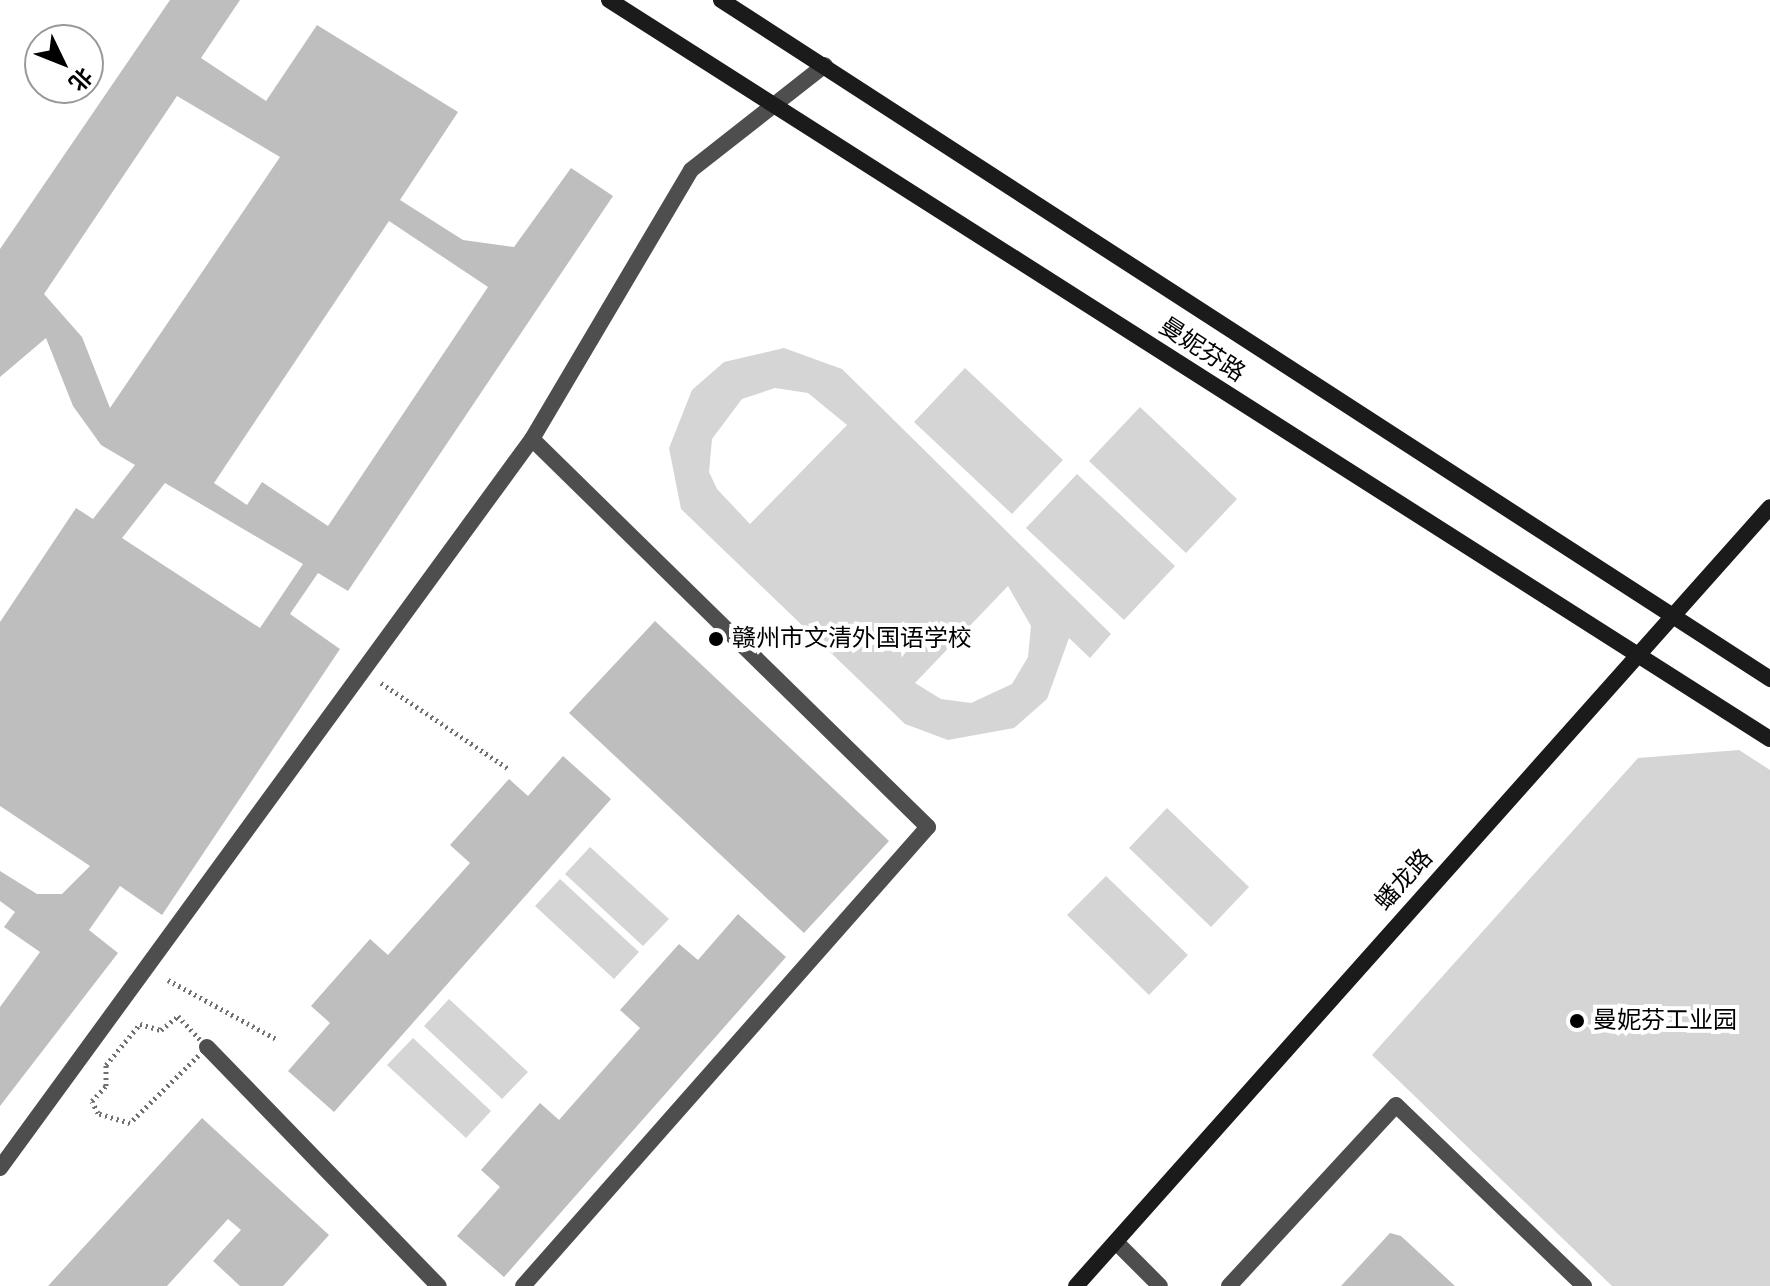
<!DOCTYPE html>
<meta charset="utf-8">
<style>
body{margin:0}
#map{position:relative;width:1770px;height:1286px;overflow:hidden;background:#fff;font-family:"Fira Sans Condensed","Noto Sans SC",sans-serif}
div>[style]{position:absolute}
.green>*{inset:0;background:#d5d5d5}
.building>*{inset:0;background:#bebebe}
.path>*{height:5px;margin-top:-2.5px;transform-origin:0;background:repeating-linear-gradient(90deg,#707070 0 2px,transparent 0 6px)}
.street>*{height:16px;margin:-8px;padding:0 8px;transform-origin:8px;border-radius:8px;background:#4e4e4e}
.secondary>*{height:16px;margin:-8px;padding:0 8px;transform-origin:8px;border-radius:8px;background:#1b1b1b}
.dots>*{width:22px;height:22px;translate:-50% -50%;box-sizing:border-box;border:4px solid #fff;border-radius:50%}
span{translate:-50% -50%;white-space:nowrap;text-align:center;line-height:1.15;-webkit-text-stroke:8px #fff;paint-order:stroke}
.street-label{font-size:24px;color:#000}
.poi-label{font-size:24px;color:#000}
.left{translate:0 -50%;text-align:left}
.north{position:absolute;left:24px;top:24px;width:80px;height:80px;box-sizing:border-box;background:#fff;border:2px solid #999;border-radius:50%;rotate:133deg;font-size:22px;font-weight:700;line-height:32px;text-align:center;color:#000}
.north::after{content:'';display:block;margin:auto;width:28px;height:36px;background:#000;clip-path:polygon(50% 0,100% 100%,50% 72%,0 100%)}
</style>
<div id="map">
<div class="green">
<div style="clip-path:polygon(evenodd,784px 348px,842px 369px,1111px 634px,1090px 658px,1069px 638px,1047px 699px,1014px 728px,948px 740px,905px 724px,681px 509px,669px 448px,692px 390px,724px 362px,784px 348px,775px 388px,808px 393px,847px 425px,750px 524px,717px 489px,709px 472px,712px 439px,742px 399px,775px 388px,784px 348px,1008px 586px,1031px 626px,1028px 657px,1012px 684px,971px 703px,941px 699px,915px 683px,1008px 586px)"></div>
<div style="clip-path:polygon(965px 368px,1063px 460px,1012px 514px,914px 422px)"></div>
<div style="clip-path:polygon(1140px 407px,1237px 499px,1186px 553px,1089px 461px)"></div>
<div style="clip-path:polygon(1077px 474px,1175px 566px,1124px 620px,1026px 528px)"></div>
<div style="clip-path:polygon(1739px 750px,1770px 770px,1770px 1286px,1612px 1286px,1372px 1055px,1638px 758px)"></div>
<div style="clip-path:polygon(1167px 808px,1249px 887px,1211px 927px,1129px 848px)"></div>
<div style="clip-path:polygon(590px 847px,669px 919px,643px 946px,565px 874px)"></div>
<div style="clip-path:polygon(1106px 876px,1188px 955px,1149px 995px,1067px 915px)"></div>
<div style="clip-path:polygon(560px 879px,639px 952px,614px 979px,535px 906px)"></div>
<div style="clip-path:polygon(449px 999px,528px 1072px,502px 1099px,424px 1026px)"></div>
<div style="clip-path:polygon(413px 1038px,491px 1111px,466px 1138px,387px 1065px)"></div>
</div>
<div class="building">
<div style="clip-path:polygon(evenodd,170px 0,240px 0,201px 58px,266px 101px,317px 25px,458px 112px,400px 200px,463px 240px,514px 247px,571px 168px,613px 196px,348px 591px,318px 573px,290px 614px,340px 649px,162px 915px,120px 886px,89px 930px,118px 953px,0 1106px,0 1007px,40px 952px,4px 927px,15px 912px,0 901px,0 871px,37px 894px,62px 894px,90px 866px,0 806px,0 622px,76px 508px,93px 519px,135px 465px,101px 445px,73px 406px,46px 338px,0 377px,0 249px,170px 0,177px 96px,280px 157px,110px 408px,82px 337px,44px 294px,177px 96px,170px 0,389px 221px,488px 287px,328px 526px,262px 482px,247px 505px,214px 483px,389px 221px,170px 0,165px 483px,303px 564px,260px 628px,122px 538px,165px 483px)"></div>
<div style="clip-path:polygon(655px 621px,889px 841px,804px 933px,569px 713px)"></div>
<div style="clip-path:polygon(563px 756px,611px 799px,334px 1112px,288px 1071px,330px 1023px,311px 1006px,370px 939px,388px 955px,470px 863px,450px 845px,509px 779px,528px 796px)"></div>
<div style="clip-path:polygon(738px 914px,786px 957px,504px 1277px,457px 1236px,500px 1187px,481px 1170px,540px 1103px,559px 1120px,640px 1028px,620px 1010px,679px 944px,698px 960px)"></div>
<div style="clip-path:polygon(202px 1118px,329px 1235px,283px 1286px,240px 1286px,213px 1261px,241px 1230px,228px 1219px,167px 1286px,48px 1286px)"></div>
<div style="clip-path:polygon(1390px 1233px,1401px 1236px,1455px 1286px,1341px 1286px)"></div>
</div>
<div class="path">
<div style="left:381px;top:683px;width:154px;rotate:33.9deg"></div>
<div style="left:168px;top:980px;width:123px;rotate:28.6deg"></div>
<div style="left:178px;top:1016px;width:42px;rotate:46.9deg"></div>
<div style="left:207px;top:1047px;width:108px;rotate:135.4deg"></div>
<div style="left:130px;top:1123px;width:34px;rotate:-163deg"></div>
<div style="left:98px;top:1113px;width:13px;rotate:-117deg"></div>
<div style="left:92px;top:1101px;width:21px;rotate:-47deg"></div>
<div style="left:106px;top:1086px;width:21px;rotate:-90deg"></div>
<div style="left:106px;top:1065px;width:53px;rotate:-50.3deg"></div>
<div style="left:140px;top:1024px;width:22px;rotate:16deg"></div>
<div style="left:161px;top:1030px;width:22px;rotate:-39deg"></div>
</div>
<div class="street">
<div style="left:207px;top:1047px;width:333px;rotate:45.9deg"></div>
<div style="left:0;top:1168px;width:902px;rotate:-53.88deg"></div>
<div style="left:1116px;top:1242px;width:62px;rotate:45deg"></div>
<div style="left:523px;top:1286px;width:612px;rotate:-48.58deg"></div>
<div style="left:928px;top:827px;width:554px;rotate:-135.58deg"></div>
<div style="left:532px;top:439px;width:312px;rotate:-59.4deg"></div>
<div style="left:691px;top:170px;width:170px;rotate:-38.1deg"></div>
<div style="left:1229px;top:1286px;width:246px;rotate:-47.3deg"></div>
<div style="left:1396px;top:1105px;width:261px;rotate:43.9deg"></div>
</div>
<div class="secondary">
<div style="left:609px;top:0;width:1376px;rotate:32.48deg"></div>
<div style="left:721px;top:0;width:1250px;rotate:32.91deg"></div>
<div style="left:1076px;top:1286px;width:1043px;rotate:-48.3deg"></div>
</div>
<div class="dots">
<div style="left:716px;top:639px;background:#000"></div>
<div style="left:1577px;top:1021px;background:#000"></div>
</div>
<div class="street-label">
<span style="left:1202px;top:350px;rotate:33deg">曼妮芬路</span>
<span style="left:1404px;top:880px;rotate:-48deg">蟠龙路</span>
</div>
<div class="poi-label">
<span class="left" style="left:732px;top:639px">赣州市文清外国语学校</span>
<span class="left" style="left:1593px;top:1021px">曼妮芬工业园</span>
</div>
<div class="north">北</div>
</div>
